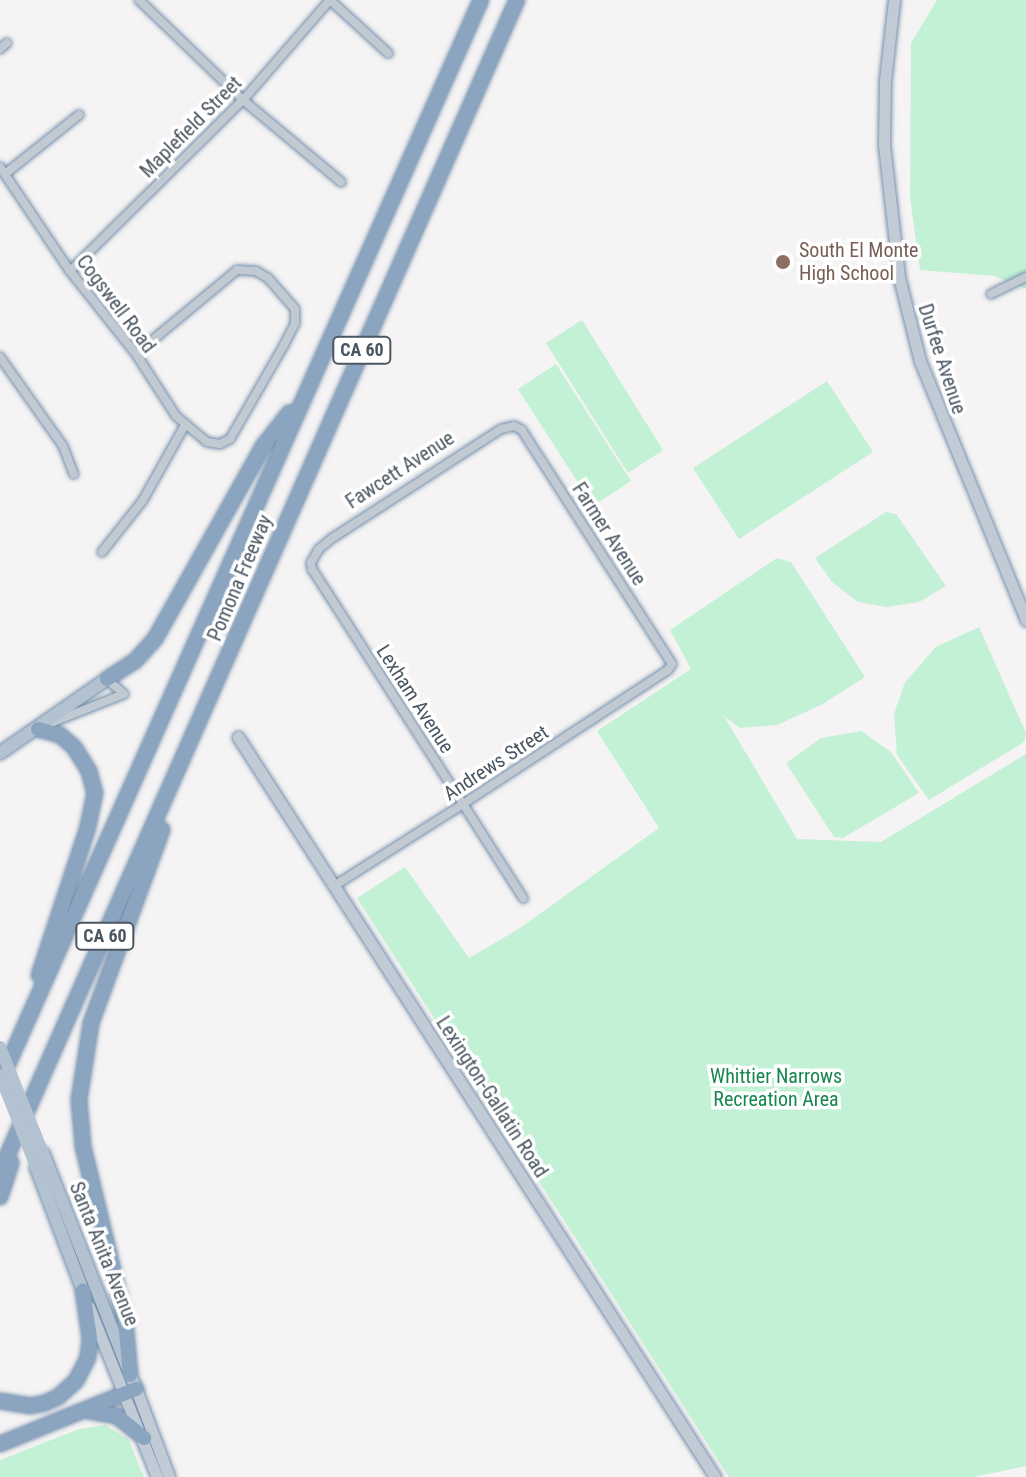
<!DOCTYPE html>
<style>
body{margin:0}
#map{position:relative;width:1026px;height:1477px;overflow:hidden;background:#f5f3f3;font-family:"Roboto Condensed",sans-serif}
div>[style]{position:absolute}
.green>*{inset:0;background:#c3f1d5}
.roads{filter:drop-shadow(0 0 2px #7690ad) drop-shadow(0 0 2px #7690ad)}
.street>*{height:8px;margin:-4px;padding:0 4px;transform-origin:4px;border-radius:4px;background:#c1cad2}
.secondary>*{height:11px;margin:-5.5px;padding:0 5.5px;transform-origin:5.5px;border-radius:5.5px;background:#c1cbd6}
.primary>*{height:12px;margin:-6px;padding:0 6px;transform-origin:6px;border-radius:6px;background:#b3c2d1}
.highway>*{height:14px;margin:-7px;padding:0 7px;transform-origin:7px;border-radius:7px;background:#8ba5c1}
.primary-bridge>*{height:12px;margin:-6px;padding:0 6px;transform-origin:6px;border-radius:6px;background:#b3c2d1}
.dots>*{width:22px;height:22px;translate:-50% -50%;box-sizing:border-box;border:4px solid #fff;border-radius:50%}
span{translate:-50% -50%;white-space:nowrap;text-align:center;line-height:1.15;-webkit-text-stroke:7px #fff;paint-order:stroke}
.shield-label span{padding:2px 6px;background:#fff;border:2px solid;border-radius:6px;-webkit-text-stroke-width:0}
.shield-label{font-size:18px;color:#4a5661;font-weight:700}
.street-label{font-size:20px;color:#4a5661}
.education-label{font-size:20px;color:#785e54}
.left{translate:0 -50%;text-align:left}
.park-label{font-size:20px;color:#17864f}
</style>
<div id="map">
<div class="green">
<div style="clip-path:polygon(937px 0,1026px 0,1026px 289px,995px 276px,920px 270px,910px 197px,911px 43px)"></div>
<div style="clip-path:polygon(582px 320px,663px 450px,628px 473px,546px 343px)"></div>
<div style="clip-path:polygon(556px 364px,631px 481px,593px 506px,518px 389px)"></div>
<div style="clip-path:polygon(827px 381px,873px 452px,739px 539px,693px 468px)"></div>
<div style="clip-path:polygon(886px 512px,896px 514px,946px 586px,919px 602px,887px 607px,858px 602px,832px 582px,815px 558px)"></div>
<div style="clip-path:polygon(777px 558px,791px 562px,865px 677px,821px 705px,777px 725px,740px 728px,724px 716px,797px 839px,881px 842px,1026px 754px,1026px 1466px,973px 1477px,729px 1477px,357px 898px,405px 867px,469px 958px,520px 928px,659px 828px,597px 731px,691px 669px,670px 630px)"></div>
<div style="clip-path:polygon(979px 627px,1026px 733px,1024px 742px,929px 800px,897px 755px,894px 714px,905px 682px,936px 647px)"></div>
<div style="clip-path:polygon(861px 731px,891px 752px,919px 793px,843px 838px,834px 837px,786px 763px,821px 738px)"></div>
<div style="clip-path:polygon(105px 1425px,128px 1439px,144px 1477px,0 1477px,0 1460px,79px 1429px)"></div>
</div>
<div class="roads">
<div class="street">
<div style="left:139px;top:0;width:144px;rotate:43.9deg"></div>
<div style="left:243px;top:100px;width:128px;rotate:39.9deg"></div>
<div style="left:330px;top:0;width:79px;rotate:42.4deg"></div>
<div style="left:0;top:49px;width:9px;rotate:-41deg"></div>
<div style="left:0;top:167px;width:125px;rotate:56.1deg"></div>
<div style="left:70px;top:271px;width:106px;rotate:51.5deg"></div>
<div style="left:136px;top:354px;width:74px;rotate:57.2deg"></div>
<div style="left:176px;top:416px;width:40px;rotate:40deg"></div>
<div style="left:207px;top:442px;width:13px;rotate:9deg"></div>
<div style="left:220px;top:444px;width:11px;rotate:-27deg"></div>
<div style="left:230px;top:439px;width:108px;rotate:-60.1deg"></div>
<div style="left:284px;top:345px;width:25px;rotate:-63deg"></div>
<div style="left:295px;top:323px;width:14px;rotate:-90deg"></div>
<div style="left:295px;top:309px;width:41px;rotate:-131.1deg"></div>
<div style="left:268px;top:278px;width:14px;rotate:-150deg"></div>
<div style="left:256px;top:271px;width:19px;rotate:-177deg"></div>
<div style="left:237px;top:270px;width:131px;rotate:140.3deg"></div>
<div style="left:5px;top:174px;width:95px;rotate:-38.6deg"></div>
<div style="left:70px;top:271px;width:243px;rotate:-44.7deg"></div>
<div style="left:243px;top:100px;width:133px;rotate:-49deg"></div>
<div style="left:991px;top:294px;width:39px;rotate:-26deg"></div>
<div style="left:0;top:357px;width:109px;rotate:54.7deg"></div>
<div style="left:63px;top:446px;width:30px;rotate:69deg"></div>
<div style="left:102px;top:552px;width:66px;rotate:-51.7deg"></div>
<div style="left:143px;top:500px;width:86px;rotate:-60.8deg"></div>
<div style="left:53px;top:722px;width:76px;rotate:-21.5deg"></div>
<div style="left:124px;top:694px;width:23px;rotate:-139deg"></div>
<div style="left:334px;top:886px;width:153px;rotate:-32.4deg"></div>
<div style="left:463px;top:804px;width:245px;rotate:-33.2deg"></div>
<div style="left:668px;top:670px;width:7px;rotate:-56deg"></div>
<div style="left:672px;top:664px;width:278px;rotate:-122.7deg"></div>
<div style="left:522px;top:430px;width:9px;rotate:-153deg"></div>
<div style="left:514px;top:426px;width:13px;rotate:167deg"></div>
<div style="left:501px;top:429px;width:202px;rotate:147.1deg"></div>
<div style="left:331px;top:539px;width:16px;rotate:140deg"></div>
<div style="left:319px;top:549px;width:16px;rotate:120deg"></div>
<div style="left:311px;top:563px;width:6px;rotate:81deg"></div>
<div style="left:312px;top:569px;width:24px;rotate:57deg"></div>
<div style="left:325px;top:589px;width:255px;rotate:57.3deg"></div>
<div style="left:463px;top:804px;width:112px;rotate:57.4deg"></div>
</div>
<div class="secondary">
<div style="left:894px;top:0;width:81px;rotate:96.4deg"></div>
<div style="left:885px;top:80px;width:65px;rotate:90.9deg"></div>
<div style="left:884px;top:145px;width:133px;rotate:83.5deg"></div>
<div style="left:899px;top:277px;width:87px;rotate:76deg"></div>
<div style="left:920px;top:361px;width:280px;rotate:67.7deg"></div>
<div style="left:238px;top:737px;width:880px;rotate:57.19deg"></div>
<div style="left:89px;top:1307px;width:183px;rotate:68.2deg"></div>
<div style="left:136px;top:1389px;width:94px;rotate:69.4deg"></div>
</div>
<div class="primary">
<div style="left:0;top:753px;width:130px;rotate:-34.7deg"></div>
<div style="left:43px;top:1153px;width:254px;rotate:68.5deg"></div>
<div style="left:36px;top:1167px;width:133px;rotate:69.2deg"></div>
</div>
<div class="highway">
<div style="left:107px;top:679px;width:33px;rotate:-33deg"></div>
<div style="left:135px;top:661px;width:30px;rotate:-48deg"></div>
<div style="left:155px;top:639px;width:223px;rotate:-60.7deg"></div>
<div style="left:264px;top:445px;width:41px;rotate:-52deg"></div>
<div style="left:38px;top:729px;width:23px;rotate:15deg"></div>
<div style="left:60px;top:735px;width:18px;rotate:41deg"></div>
<div style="left:74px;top:747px;width:28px;rotate:58deg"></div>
<div style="left:89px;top:771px;width:23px;rotate:75deg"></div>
<div style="left:95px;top:793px;width:35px;rotate:102deg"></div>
<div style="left:88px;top:827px;width:156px;rotate:108.3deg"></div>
<div style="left:3px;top:1075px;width:1176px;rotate:-66.03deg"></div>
<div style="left:0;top:1172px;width:1281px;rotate:-66.2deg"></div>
<div style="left:0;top:1197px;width:36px;rotate:-72deg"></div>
<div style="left:130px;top:1375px;width:55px;rotate:-95.2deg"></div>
<div style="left:125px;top:1320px;width:179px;rotate:-103.6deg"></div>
<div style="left:83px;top:1146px;width:46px;rotate:-95deg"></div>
<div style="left:79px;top:1100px;width:78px;rotate:-81.1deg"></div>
<div style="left:91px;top:1023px;width:206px;rotate:-69.8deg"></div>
<div style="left:0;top:1401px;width:30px;rotate:9deg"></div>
<div style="left:30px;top:1406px;width:15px;rotate:-11deg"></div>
<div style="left:45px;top:1403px;width:14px;rotate:-25deg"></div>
<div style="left:58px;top:1397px;width:24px;rotate:-42deg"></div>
<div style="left:76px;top:1381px;width:27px;rotate:-63deg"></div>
<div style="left:88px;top:1357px;width:19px;rotate:-84deg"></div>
<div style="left:90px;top:1338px;width:48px;rotate:-98.5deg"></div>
<div style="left:89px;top:1411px;width:28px;rotate:10deg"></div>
<div style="left:117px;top:1416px;width:35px;rotate:39deg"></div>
<div style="left:0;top:1444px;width:147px;rotate:-22deg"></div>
</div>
</div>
<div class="primary-bridge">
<div style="left:0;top:1047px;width:114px;rotate:67.9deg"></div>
<div style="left:0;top:1075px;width:99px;rotate:68.6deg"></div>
</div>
<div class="dots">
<div style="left:783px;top:262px;background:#8d6e63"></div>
</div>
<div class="shield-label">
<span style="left:362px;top:350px">CA 60</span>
<span style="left:105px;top:936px">CA 60</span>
</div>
<div class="street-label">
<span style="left:191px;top:127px;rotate:-45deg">Maplefield Street</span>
<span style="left:116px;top:304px;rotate:53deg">Cogswell Road</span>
<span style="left:942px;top:359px;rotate:72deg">Durfee Avenue</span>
<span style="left:400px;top:470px;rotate:-33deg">Fawcett Avenue</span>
<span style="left:609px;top:534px;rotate:57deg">Farmer Avenue</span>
<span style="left:240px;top:578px;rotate:-67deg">Pomona Freeway</span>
<span style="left:415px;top:699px;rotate:57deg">Lexham Avenue</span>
<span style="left:496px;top:763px;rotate:-33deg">Andrews Street</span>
<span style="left:492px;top:1097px;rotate:57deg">Lexington-Gallatin Road</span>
<span style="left:104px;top:1254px;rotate:68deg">Santa Anita Avenue</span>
</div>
<div class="education-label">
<span class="left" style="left:799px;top:262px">South El Monte<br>High School</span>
</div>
<div class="park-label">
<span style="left:776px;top:1088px">Whittier Narrows<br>Recreation Area</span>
</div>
</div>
